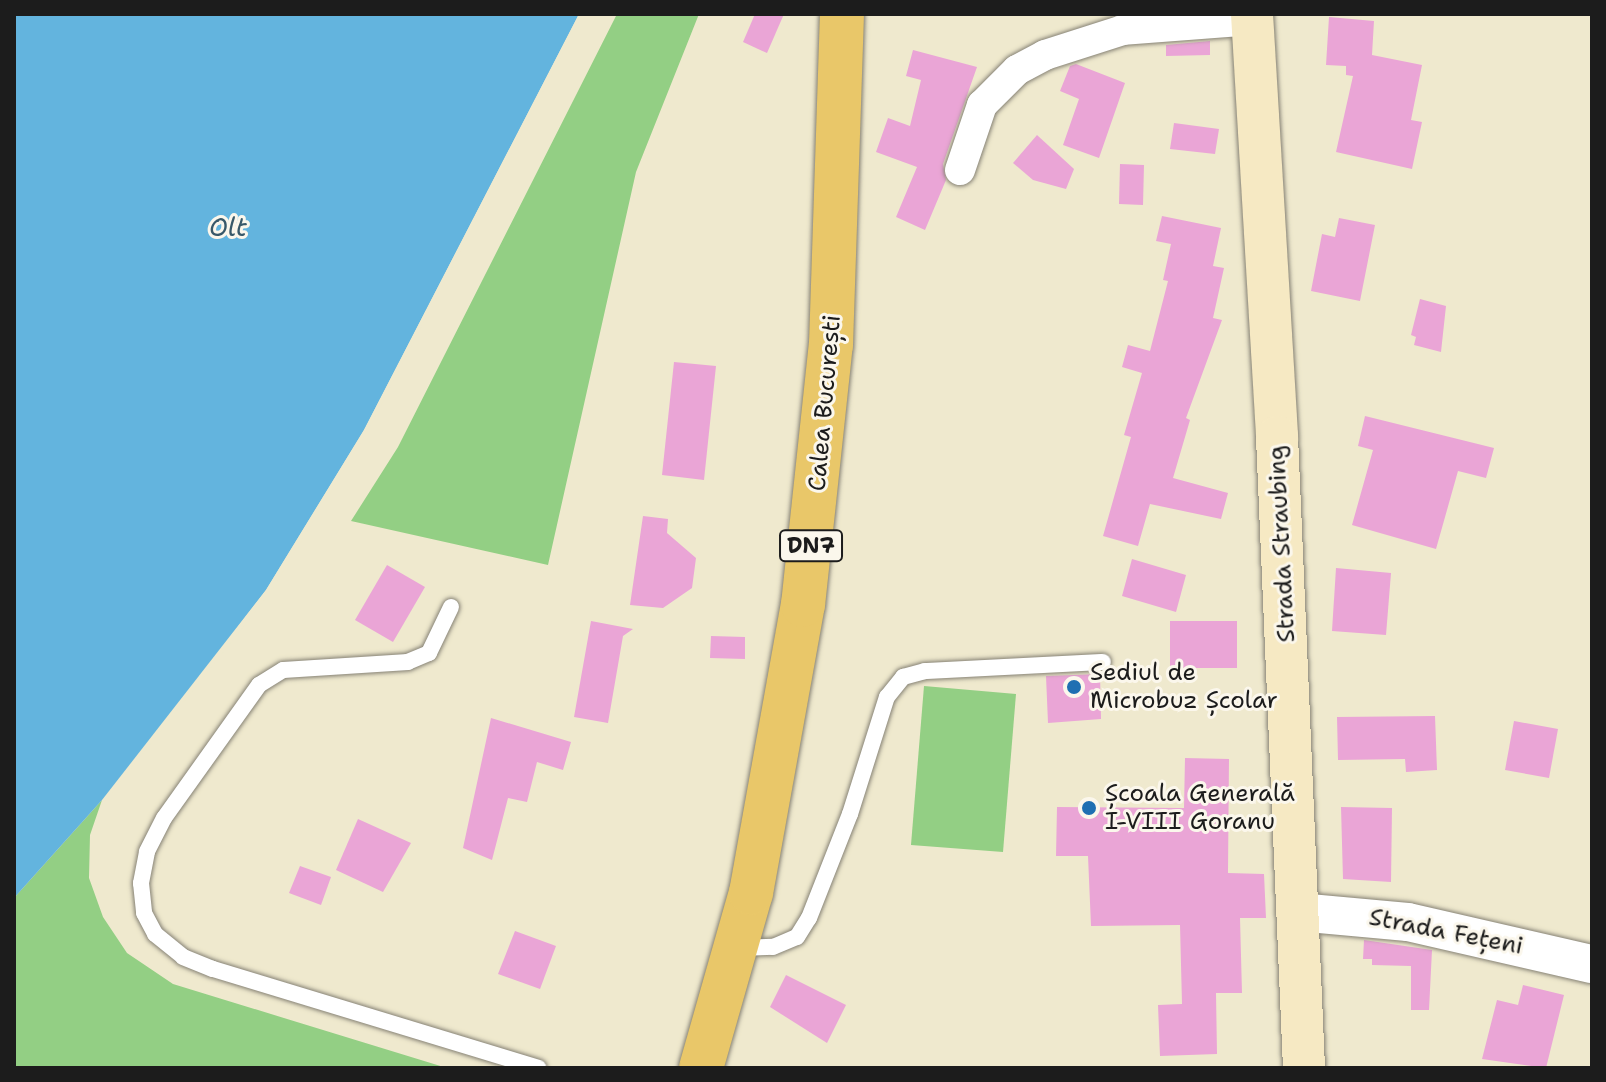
<!DOCTYPE html>
<meta charset="utf-8">
<style>
body{margin:0}
#map{position:relative;width:1606px;height:1082px;overflow:hidden;background:#efe9ce;font-family:"Shantell Sans",sans-serif}
div>[style]{position:absolute}
.green>*{inset:0;background:#93cf84}
.water>*{inset:0;background:#63b4de}
.pier>*{inset:0;background:#efe9ce}
.building>*{inset:0;background:#eaa5d6}
.roads{filter:drop-shadow(0 0 2px #868275) drop-shadow(0 0 2px #868275)}
.service>*{height:16px;margin:-8px;padding:0 8px;transform-origin:8px;border-radius:8px;background:#fff}
.minor>*{height:30px;margin:-15px;padding:0 15px;transform-origin:15px;border-radius:15px;background:#fff}
.tertiary>*{height:38px;margin:-19px;padding:0 19px;transform-origin:19px;border-radius:19px;background:#fff}
.secondary>*{height:42px;margin:-21px;padding:0 21px;transform-origin:21px;border-radius:21px;background:#f6e9c3}
.trunk>*{height:44px;margin:-22px;padding:0 22px;transform-origin:22px;border-radius:22px;background:#e9c769}
.dots>*{width:22px;height:22px;translate:-50% -50%;box-sizing:border-box;border:4px solid #fbf7ec;border-radius:50%}
span{translate:-50% -50%;white-space:nowrap;text-align:center;line-height:1.15;-webkit-text-stroke:6px #fbf7ec;paint-order:stroke}
.shield-label span{padding:2px 6px;background:#fbf7ec;border:2px solid;border-radius:6px;-webkit-text-stroke-width:0}
.shield-label{font-size:22px;color:#1c1c1c;font-weight:700}
.street-label{font-size:24px;color:#1c1c1c}
.poi-label{font-size:24px;color:#1c1c1c}
.left{translate:0 -50%;text-align:left}
.water-label{font-size:26px;color:#38596a;font-style:italic}
.frame{position:absolute;inset:0;border:16px solid #1c1c1c;pointer-events:none}
</style>
<div id="map">
<div class="green">
<div style="clip-path:polygon(617px 14px,699px 14px,636px 172px,548px 565px,351px 521px,398px 447px)"></div>
<div style="clip-path:polygon(924px 686px,1016px 694px,1003px 852px,911px 845px)"></div>
<div style="clip-path:polygon(102px 800px,90px 835px,89px 878px,103px 917px,127px 953px,173px 984px,447px 1068px,14px 1068px,14px 898px)"></div>
</div>
<div class="water">
<div style="clip-path:polygon(14px 14px,579px 14px,364px 430px,266px 590px,102px 800px,14px 898px)"></div>
</div>
<div class="pier">
<div style="clip-path:polygon(579px 14px,583px 14px,367px 432px,270px 593px,99px 809px,266px 590px,364px 430px)"></div>
</div>
<div class="building">
<div style="clip-path:polygon(755px 14px,784px 14px,767px 53px,743px 42px)"></div>
<div style="clip-path:polygon(1329px 17px,1374px 21px,1372px 55px,1422px 65px,1411px 120px,1422px 122px,1412px 169px,1336px 152px,1353px 76px,1346px 75px,1346px 66px,1326px 65px)"></div>
<div style="clip-path:polygon(1210px 41px,1210px 55px,1166px 56px,1166px 45px)"></div>
<div style="clip-path:polygon(913px 50px,977px 67px,943px 164px,946px 180px,925px 230px,896px 217px,917px 167px,876px 152px,888px 118px,910px 126px,921px 80px,906px 76px)"></div>
<div style="clip-path:polygon(1076px 64px,1125px 83px,1099px 158px,1063px 145px,1079px 99px,1060px 91px,1070px 66px)"></div>
<div style="clip-path:polygon(1174px 123px,1219px 129px,1215px 154px,1170px 149px)"></div>
<div style="clip-path:polygon(1037px 135px,1074px 169px,1066px 189px,1033px 180px,1013px 163px)"></div>
<div style="clip-path:polygon(1120px 164px,1144px 165px,1143px 205px,1119px 204px)"></div>
<div style="clip-path:polygon(1162px 216px,1221px 228px,1213px 266px,1224px 268px,1213px 318px,1222px 320px,1186px 418px,1190px 420px,1173px 478px,1228px 493px,1221px 519px,1150px 504px,1138px 546px,1103px 536px,1131px 437px,1124px 435px,1142px 373px,1122px 367px,1128px 345px,1150px 351px,1168px 281px,1163px 280px,1171px 244px,1156px 241px)"></div>
<div style="clip-path:polygon(1339px 218px,1375px 225px,1360px 301px,1311px 291px,1322px 234px,1335px 237px)"></div>
<div style="clip-path:polygon(1420px 299px,1446px 306px,1441px 352px,1414px 345px,1416px 337px,1411px 335px)"></div>
<div style="clip-path:polygon(674px 362px,716px 366px,704px 480px,662px 475px)"></div>
<div style="clip-path:polygon(1365px 416px,1494px 448px,1486px 478px,1458px 471px,1436px 549px,1352px 525px,1373px 450px,1358px 446px)"></div>
<div style="clip-path:polygon(643px 516px,668px 519px,667px 533px,696px 558px,692px 588px,663px 608px,630px 605px)"></div>
<div style="clip-path:polygon(1132px 559px,1186px 575px,1176px 612px,1122px 596px)"></div>
<div style="clip-path:polygon(387px 565px,425px 587px,393px 642px,355px 620px)"></div>
<div style="clip-path:polygon(1336px 568px,1391px 573px,1386px 635px,1332px 631px)"></div>
<div style="clip-path:polygon(591px 621px,633px 629px,623px 636px,608px 723px,574px 717px)"></div>
<div style="clip-path:polygon(1170px 621px,1237px 621px,1237px 668px,1170px 668px)"></div>
<div style="clip-path:polygon(711px 636px,745px 637px,745px 659px,710px 658px)"></div>
<div style="clip-path:polygon(1100px 674px,1101px 719px,1048px 723px,1046px 676px)"></div>
<div style="clip-path:polygon(1435px 716px,1437px 770px,1406px 772px,1405px 759px,1338px 760px,1337px 717px)"></div>
<div style="clip-path:polygon(491px 718px,571px 742px,563px 770px,537px 762px,527px 802px,508px 798px,492px 860px,463px 848px)"></div>
<div style="clip-path:polygon(1514px 721px,1558px 729px,1549px 778px,1505px 770px)"></div>
<div style="clip-path:polygon(1185px 758px,1229px 759px,1228px 873px,1264px 874px,1266px 918px,1240px 918px,1242px 993px,1216px 993px,1217px 1054px,1160px 1056px,1158px 1005px,1182px 1004px,1180px 925px,1091px 926px,1088px 856px,1056px 856px,1057px 807px,1184px 808px)"></div>
<div style="clip-path:polygon(1341px 807px,1392px 808px,1391px 882px,1343px 879px)"></div>
<div style="clip-path:polygon(358px 819px,411px 843px,383px 892px,336px 870px)"></div>
<div style="clip-path:polygon(300px 866px,331px 877px,321px 905px,289px 893px)"></div>
<div style="clip-path:polygon(515px 931px,556px 946px,540px 989px,498px 974px)"></div>
<div style="clip-path:polygon(1364px 940px,1432px 950px,1429px 1010px,1411px 1010px,1411px 966px,1372px 965px,1372px 959px,1363px 959px)"></div>
<div style="clip-path:polygon(786px 975px,846px 1005px,827px 1043px,770px 1007px)"></div>
<div style="clip-path:polygon(1523px 985px,1564px 995px,1546px 1068px,1482px 1059px,1497px 1000px,1518px 1005px)"></div>
</div>
<div class="roads">
<div class="service">
<div style="left:451px;top:607px;width:51px;rotate:115.6deg"></div>
<div style="left:429px;top:653px;width:23px;rotate:157deg"></div>
<div style="left:408px;top:662px;width:125px;rotate:176.3deg"></div>
<div style="left:283px;top:670px;width:28px;rotate:148deg"></div>
<div style="left:259px;top:685px;width:163px;rotate:125.5deg"></div>
<div style="left:164px;top:818px;width:38px;rotate:117deg"></div>
<div style="left:147px;top:852px;width:32px;rotate:101deg"></div>
<div style="left:141px;top:883px;width:30px;rotate:84deg"></div>
<div style="left:144px;top:913px;width:24px;rotate:62deg"></div>
<div style="left:155px;top:934px;width:36px;rotate:39deg"></div>
<div style="left:183px;top:957px;width:32px;rotate:22deg"></div>
<div style="left:213px;top:969px;width:340px;rotate:16.9deg"></div>
<div style="left:740px;top:948px;width:33px;rotate:-2deg"></div>
<div style="left:773px;top:947px;width:26px;rotate:-23deg"></div>
<div style="left:797px;top:937px;width:22px;rotate:-58deg"></div>
<div style="left:809px;top:918px;width:112px;rotate:-68.5deg"></div>
<div style="left:850px;top:814px;width:123px;rotate:-72.5deg"></div>
<div style="left:887px;top:697px;width:26px;rotate:-51deg"></div>
<div style="left:903px;top:677px;width:23px;rotate:-15deg"></div>
<div style="left:925px;top:671px;width:178px;rotate:-2.9deg"></div>
</div>
<div class="minor">
<div style="left:960px;top:170px;width:69px;rotate:-71.3deg"></div>
<div style="left:982px;top:105px;width:49px;rotate:-45deg"></div>
<div style="left:1017px;top:70px;width:32px;rotate:-28deg"></div>
<div style="left:1045px;top:55px;width:82px;rotate:-17.8deg"></div>
<div style="left:1123px;top:30px;width:129px;rotate:-4.4deg"></div>
</div>
<div class="tertiary">
<div style="left:1298px;top:912px;width:110px;rotate:5.2deg"></div>
<div style="left:1408px;top:922px;width:189px;rotate:12.9deg"></div>
</div>
<div class="secondary">
<div style="left:1252px;top:14px;width:424px;rotate:86.6deg"></div>
<div style="left:1277px;top:437px;width:632px;rotate:87.55deg"></div>
</div>
<div class="trunk">
<div style="left:701px;top:1068px;width:182px;rotate:-74.1deg"></div>
<div style="left:751px;top:893px;width:293px;rotate:-79.8deg"></div>
<div style="left:803px;top:605px;width:262px;rotate:-83.9deg"></div>
<div style="left:831px;top:345px;width:331px;rotate:-88.1deg"></div>
</div>
</div>
<div class="dots">
<div style="left:1074px;top:687px;background:#1f6fb2"></div>
<div style="left:1089px;top:808px;background:#1f6fb2"></div>
</div>
<div class="shield-label">
<span style="left:811px;top:546px">DN7</span>
</div>
<div class="street-label">
<span style="left:825px;top:403px;rotate:-85deg">Calea București</span>
<span style="left:1282px;top:544px;rotate:-93deg">Strada Straubing</span>
<span style="left:1446px;top:932px;rotate:11deg">Strada Fețeni</span>
</div>
<div class="poi-label">
<span class="left" style="left:1090px;top:687px">Sediul de<br>Microbuz Școlar</span>
<span class="left" style="left:1105px;top:808px">Școala Generală<br>I-VIII Goranu</span>
</div>
<div class="water-label">
<span style="left:228px;top:227px">Olt</span>
</div>
<div class="frame"></div>
</div>
